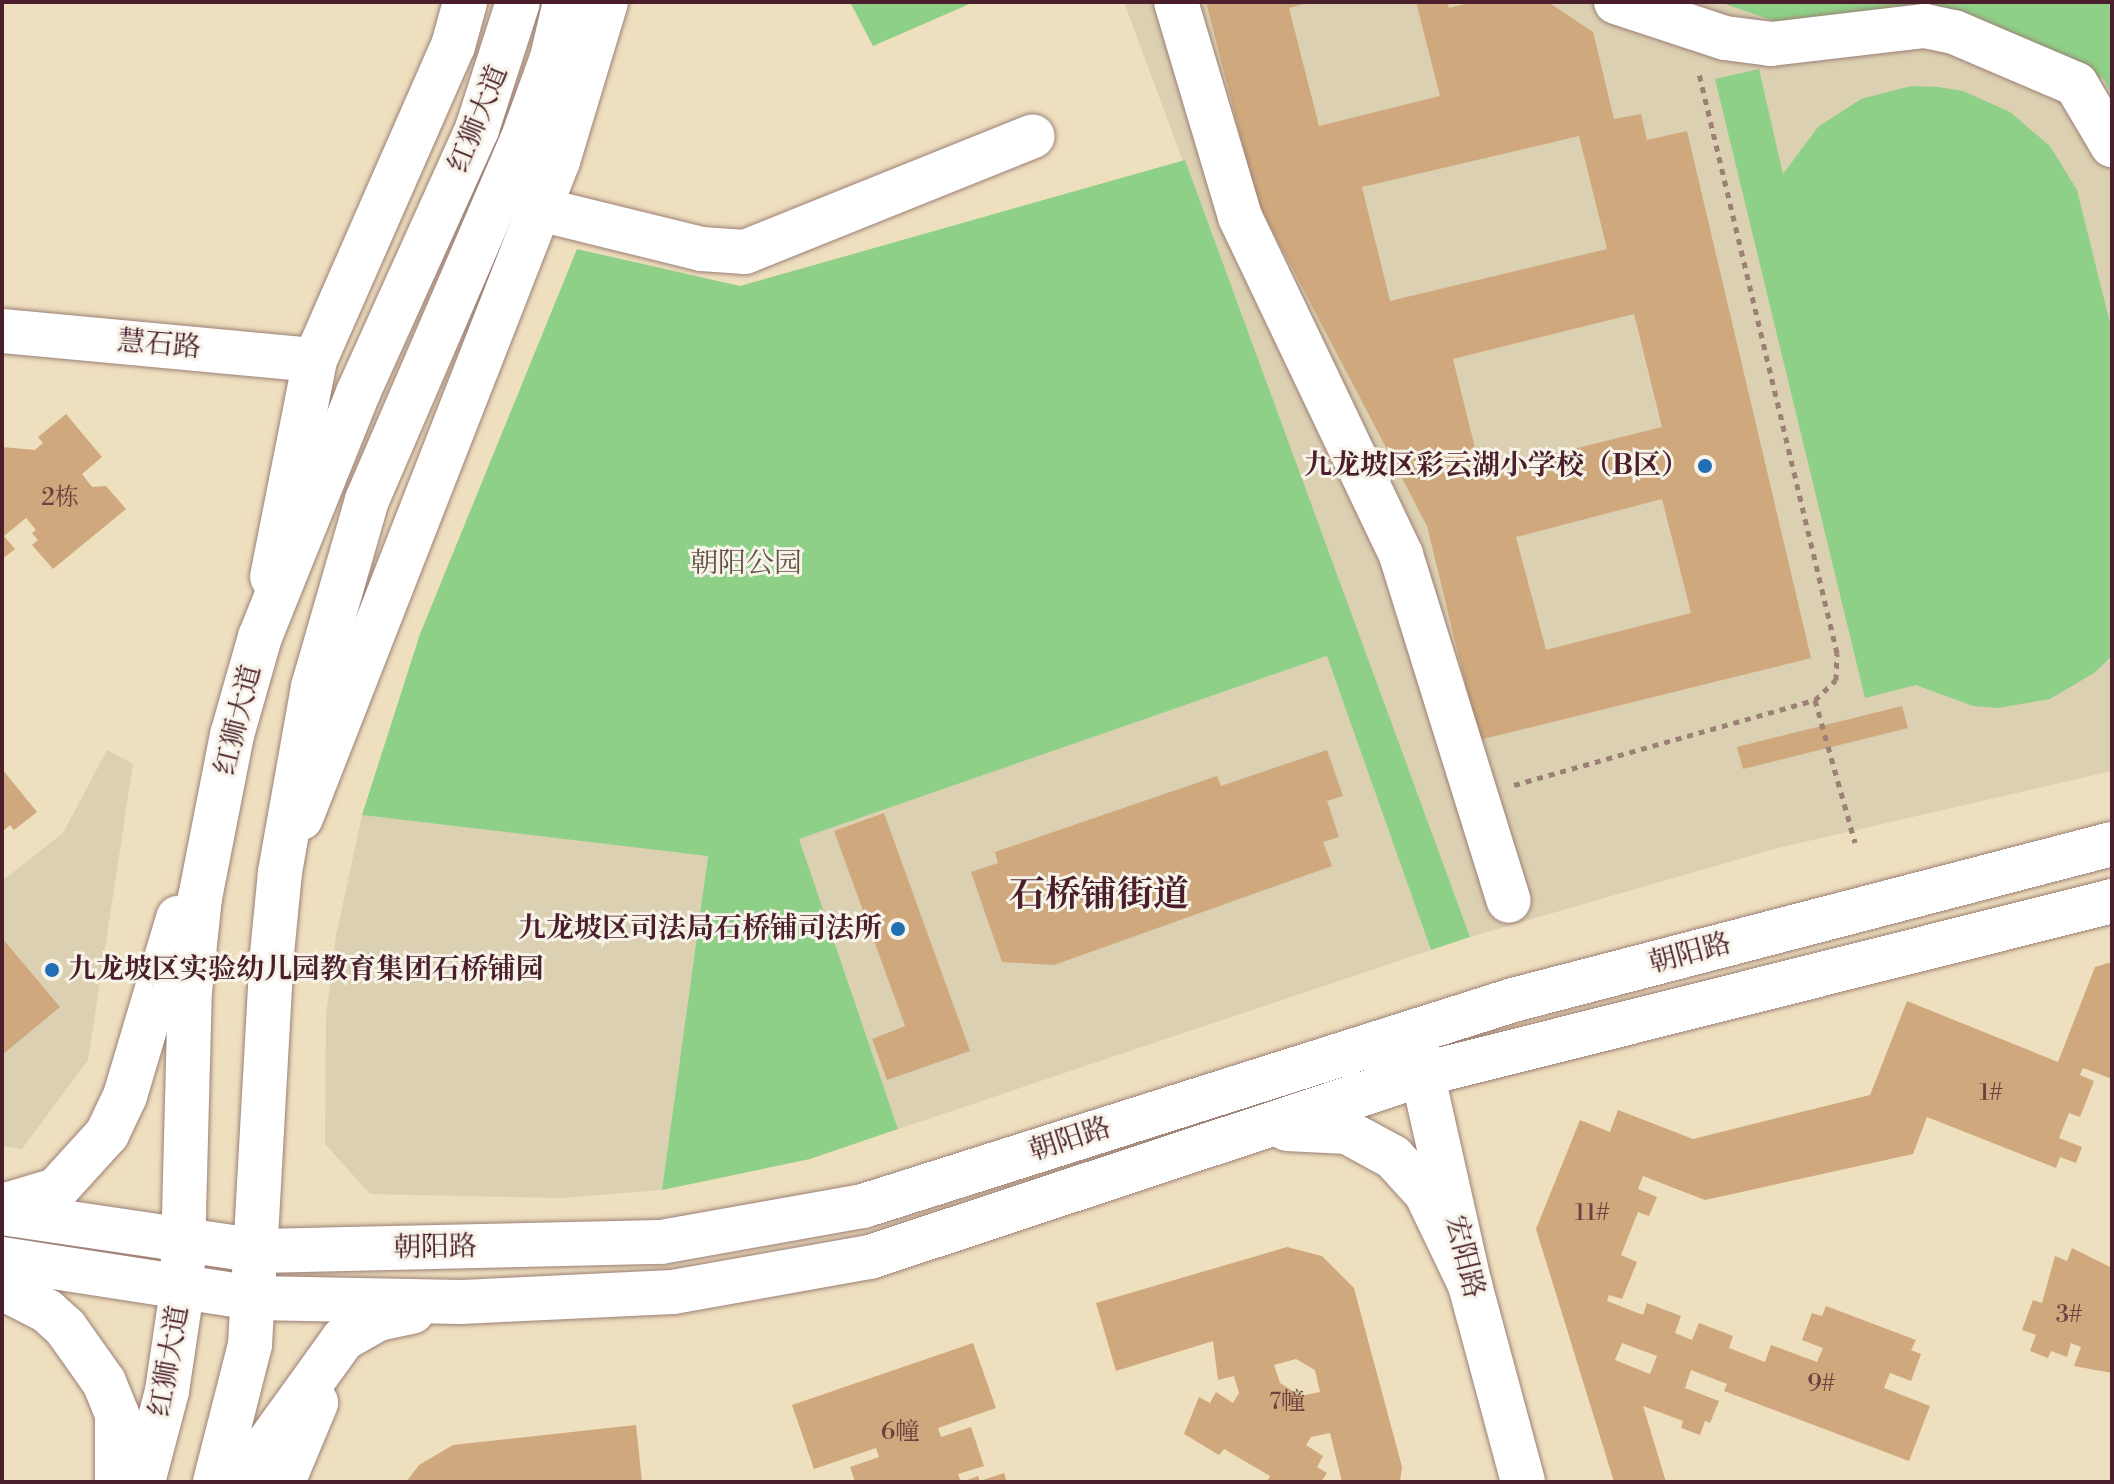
<!DOCTYPE html>
<meta charset="utf-8">
<style>
body{margin:0}
#map{position:relative;width:2114px;height:1484px;overflow:hidden;background:#eedfbf;font-family:"Libre Bodoni","Noto Serif SC",serif}
div>[style]{position:absolute}
.built>*{inset:0;background:#dbd0b1}
.green>*{inset:0;background:#8fd088}
.building>*{inset:0;background:#cfa97d}
.path>*{height:5px;margin-top:-2.5px;transform-origin:0;background:repeating-linear-gradient(90deg,#9c7f75 0 6px,transparent 0 12px)}
.roads{filter:drop-shadow(0 0 2px #9c7f75) drop-shadow(0 0 2px #9c7f75)}
.minor>*{height:44px;margin:-22px;padding:0 22px;transform-origin:22px;border-radius:22px;background:#fff}
.major>*{height:44px;margin:-22px;padding:0 22px;transform-origin:22px;border-radius:22px;background:#fff}
.dots>*{width:22px;height:22px;translate:-50% -50%;box-sizing:border-box;border:4px solid #f7f3e8;border-radius:50%}
span{translate:-50% -50%;white-space:nowrap;text-align:center;line-height:1.15;-webkit-text-stroke:6px #f7f3e8;paint-order:stroke}
.number-label{font-size:24px;color:#6b4240}
.number-label span{-webkit-text-stroke-width:0}
.street-label{font-size:28px;color:#4a1f2b}
.poi-label{font-size:28px;color:#4a1f2b;font-weight:700}
.right{translate:-100% -50%;text-align:right}
.left{translate:0 -50%;text-align:left}
.park-label{font-size:28px;color:#5f5447}
.district-label{font-size:36px;color:#4a1f2b;font-weight:700}
.frame{position:absolute;inset:0;border:4px solid #4a1f2b;pointer-events:none}
</style>
<div id="map">
<div class="built">
<div style="clip-path:polygon(1124px 2px,1719px 2px,1783px 24px,1831px 26px,1928px 4px,2105px 79px,2112px 95px,2112px 771px,1774px 849px,1470px 937px)"></div>
<div style="clip-path:polygon(1328px 656px,1431px 950px,898px 1129px,798px 839px)"></div>
<div style="clip-path:polygon(107px 750px,133px 764px,88px 1060px,22px 1149px,2px 1146px,2px 881px,63px 833px)"></div>
<div style="clip-path:polygon(362px 815px,708px 855px,662px 1190px,561px 1198px,370px 1194px,325px 1144px,326px 1016px,336px 936px)"></div>
</div>
<div class="green">
<div style="clip-path:polygon(850px 2px,974px 2px,873px 46px)"></div>
<div style="clip-path:polygon(1719px 2px,2112px 2px,2112px 95px,2104px 79px,1928px 4px,1831px 26px,1783px 24px)"></div>
<div style="clip-path:polygon(1759px 69px,1783px 174px,1818px 127px,1861px 99px,1911px 86px,1938px 87px,1963px 91px,2010px 112px,2050px 146px,2077px 190px,2112px 331px,2112px 656px,2094px 673px,2050px 699px,1998px 708px,1973px 706px,1916px 685px,1865px 698px,1715px 79px)"></div>
<div style="clip-path:polygon(1185px 160px,1470px 937px,1431px 950px,1327px 656px,799px 839px,898px 1129px,810px 1159px,662px 1190px,708px 856px,362px 815px,420px 634px,577px 249px,740px 286px)"></div>
</div>
<div class="building">
<div style="clip-path:polygon(evenodd,1206px 2px,1311px 2px,1289px 8px,1319px 126px,1440px 96px,1416px 2px,1447px 2px,1449px 8px,1473px 2px,1548px 2px,1593px 32px,1614px 119px,1641px 114px,1647px 140px,1687px 131px,1811px 658px,1479px 740px,1427px 526px,1257px 201px,1206px 2px,1579px 136px,1607px 249px,1390px 301px,1362px 187px,1579px 136px,1206px 2px,1634px 314px,1662px 427px,1481px 472px,1453px 359px,1634px 314px,1206px 2px,1662px 499px,1691px 613px,1546px 650px,1516px 537px,1662px 499px)"></div>
<div style="clip-path:polygon(66px 414px,102px 457px,82px 474px,92px 487px,106px 486px,126px 509px,53px 569px,32px 545px,38px 540px,32px 533px,36px 530px,26px 518px,4px 536px,15px 549px,2px 559px,2px 447px,35px 450px,43px 443px,38px 437px)"></div>
<div style="clip-path:polygon(1902px 706px,1908px 728px,1743px 769px,1737px 747px)"></div>
<div style="clip-path:polygon(1327px 750px,1343px 796px,1327px 801px,1339px 837px,1323px 842px,1332px 866px,1054px 965px,1002px 962px,971px 872px,998px 863px,995px 852px,1217px 776px,1221px 786px)"></div>
<div style="clip-path:polygon(2px 769px,37px 812px,14px 830px,10px 825px,2px 832px)"></div>
<div style="clip-path:polygon(884px 813px,970px 1051px,887px 1080px,872px 1039px,905px 1026px,834px 831px)"></div>
<div style="clip-path:polygon(2px 938px,60px 1007px,2px 1055px)"></div>
<div style="clip-path:polygon(evenodd,2112px 962px,2112px 1079px,2083px 1068px,2080px 1075px,2094px 1081px,2080px 1117px,2069px 1113px,2059px 1138px,2082px 1147px,2076px 1163px,2060px 1157px,2056px 1168px,1927px 1117px,1913px 1154px,1705px 1200px,1643px 1176px,1638px 1189px,1657px 1197px,1649px 1216px,1638px 1212px,1621px 1255px,1637px 1262px,1622px 1299px,1609px 1295px,1607px 1301px,1643px 1315px,1647px 1303px,1681px 1316px,1675px 1333px,1692px 1340px,1699px 1323px,1733px 1336px,1729px 1348px,1765px 1362px,1771px 1345px,1817px 1362px,1823px 1348px,1802px 1340px,1812px 1313px,1822px 1316px,1826px 1306px,1916px 1340px,1911px 1350px,1921px 1354px,1911px 1381px,1890px 1373px,1884px 1388px,1930px 1406px,1909px 1461px,1724px 1391px,1727px 1384px,1691px 1370px,1685px 1388px,1719px 1401px,1710px 1423px,1705px 1421px,1700px 1435px,1681px 1428px,1683px 1421px,1643px 1406px,1666px 1482px,1614px 1482px,1536px 1229px,1580px 1120px,1610px 1132px,1618px 1110px,1693px 1139px,1870px 1095px,1907px 1001px,2058px 1062px,2095px 967px,2112px 962px,1622px 1343px,1657px 1356px,1650px 1374px,1615px 1360px,1622px 1343px)"></div>
<div style="clip-path:polygon(evenodd,1287px 1247px,1322px 1256px,1354px 1288px,1402px 1467px,1400px 1482px,1342px 1482px,1330px 1433px,1311px 1437px,1306px 1445px,1323px 1456px,1317px 1467px,1327px 1473px,1321px 1482px,1267px 1482px,1270px 1476px,1224px 1449px,1219px 1455px,1184px 1434px,1199px 1397px,1210px 1403px,1216px 1392px,1233px 1403px,1239px 1393px,1234px 1376px,1218px 1380px,1213px 1341px,1116px 1371px,1096px 1303px,1287px 1247px,1296px 1359px,1315px 1370px,1320px 1392px,1301px 1396px,1280px 1383px,1274px 1365px,1296px 1359px)"></div>
<div style="clip-path:polygon(2072px 1248px,2112px 1268px,2112px 1373px,2074px 1366px,2081px 1347px,2071px 1343px,2067px 1357px,2051px 1351px,2048px 1358px,2030px 1351px,2036px 1335px,2022px 1330px,2033px 1300px,2042px 1303px,2055px 1256px,2067px 1261px)"></div>
<div style="clip-path:polygon(973px 1343px,996px 1408px,938px 1428px,941px 1437px,971px 1427px,984px 1466px,958px 1474px,961px 1482px,855px 1482px,850px 1467px,879px 1457px,876px 1448px,814px 1469px,792px 1405px)"></div>
<div style="clip-path:polygon(636px 1425px,642px 1482px,406px 1482px,419px 1465px,453px 1445px)"></div>
<div style="clip-path:polygon(1004px 1473px,1007px 1482px,962px 1482px,978px 1476px,980px 1481px)"></div>
</div>
<div class="path">
<div style="left:1815px;top:700px;width:148px;rotate:74.3deg"></div>
<div style="left:1514px;top:785px;width:313px;rotate:-15.8deg"></div>
<div style="left:1815px;top:700px;width:29px;rotate:-44deg"></div>
<div style="left:1836px;top:680px;width:27px;rotate:-88deg"></div>
<div style="left:1837px;top:653px;width:600px;rotate:-103.39deg"></div>
</div>
<div class="roads">
<div class="minor">
<div style="left:1176px;top:2px;width:224px;rotate:73.4deg"></div>
<div style="left:1240px;top:217px;width:374px;rotate:64.5deg"></div>
<div style="left:1401px;top:555px;width:362px;rotate:72.7deg"></div>
<div style="left:1616px;top:2px;width:115px;rotate:18.3deg"></div>
<div style="left:1725px;top:38px;width:46px;rotate:7.4deg"></div>
<div style="left:1771px;top:44px;width:155px;rotate:-6.7deg"></div>
<div style="left:1925px;top:26px;width:30px;rotate:12deg"></div>
<div style="left:1954px;top:32px;width:133px;rotate:23.1deg"></div>
<div style="left:2076px;top:84px;width:71px;rotate:59.5deg"></div>
<div style="left:539px;top:209px;width:168px;rotate:13.8deg"></div>
<div style="left:702px;top:249px;width:43px;rotate:4deg"></div>
<div style="left:745px;top:252px;width:310px;rotate:-21.9deg"></div>
<div style="left:2px;top:331px;width:314px;rotate:5.3deg"></div>
<div style="left:272px;top:577px;width:221px;rotate:-78.8deg"></div>
<div style="left:315px;top:360px;width:343px;rotate:-66.3deg"></div>
<div style="left:453px;top:46px;width:46px;rotate:-74.7deg"></div>
<div style="left:301px;top:818px;width:705px;rotate:-68.64deg"></div>
<div style="left:558px;top:161px;width:166px;rotate:-73.2deg"></div>
<div style="left:1414px;top:1037px;width:254px;rotate:77.3deg"></div>
<div style="left:1470px;top:1285px;width:204px;rotate:74.9deg"></div>
</div>
<div class="major">
<div style="left:1287px;top:1129px;width:60px;rotate:2.9deg"></div>
<div style="left:1347px;top:1132px;width:52px;rotate:28.5deg"></div>
<div style="left:1393px;top:1157px;width:49px;rotate:47.5deg"></div>
<div style="left:1426px;top:1193px;width:102px;rotate:64.4deg"></div>
<div style="left:2px;top:1206px;width:56px;rotate:-16.5deg"></div>
<div style="left:56px;top:1190px;width:76px;rotate:-47.7deg"></div>
<div style="left:107px;top:1134px;width:42px;rotate:-64.7deg"></div>
<div style="left:125px;top:1096px;width:186px;rotate:-73.4deg"></div>
<div style="left:2px;top:1213px;width:260px;rotate:8.4deg"></div>
<div style="left:259px;top:1251px;width:402px;rotate:-1.3deg"></div>
<div style="left:661px;top:1242px;width:205px;rotate:-10.1deg"></div>
<div style="left:863px;top:1206px;width:682px;rotate:-17.58deg"></div>
<div style="left:1513px;top:1000px;width:619px;rotate:-14.6deg"></div>
<div style="left:2px;top:1259px;width:256px;rotate:8.8deg"></div>
<div style="left:255px;top:1298px;width:206px;rotate:1.1deg"></div>
<div style="left:461px;top:1302px;width:212px;rotate:-2.7deg"></div>
<div style="left:673px;top:1292px;width:200px;rotate:-10.1deg"></div>
<div style="left:870px;top:1257px;width:579px;rotate:-18.31deg"></div>
<div style="left:1420px;top:1075px;width:714px;rotate:-14.11deg"></div>
<div style="left:2px;top:1288px;width:51px;rotate:27.1deg"></div>
<div style="left:47px;top:1311px;width:24px;rotate:42deg"></div>
<div style="left:65px;top:1327px;width:67px;rotate:54.7deg"></div>
<div style="left:104px;top:1382px;width:35px;rotate:68deg"></div>
<div style="left:117px;top:1414px;width:68px;rotate:90deg"></div>
<div style="left:143px;top:1482px;width:94px;rotate:-75.2deg"></div>
<div style="left:167px;top:1391px;width:101px;rotate:-81.5deg"></div>
<div style="left:182px;top:1291px;width:300px;rotate:-88.5deg"></div>
<div style="left:190px;top:991px;width:94px;rotate:-83.9deg"></div>
<div style="left:200px;top:898px;width:166px;rotate:-78.9deg"></div>
<div style="left:232px;top:735px;width:102px;rotate:-74.1deg"></div>
<div style="left:260px;top:637px;width:263px;rotate:-68.1deg"></div>
<div style="left:358px;top:393px;width:290px;rotate:-65.7deg"></div>
<div style="left:477px;top:129px;width:133px;rotate:-72.1deg"></div>
<div style="left:215px;top:1482px;width:141px;rotate:-75.7deg"></div>
<div style="left:250px;top:1345px;width:382px;rotate:-86.8deg"></div>
<div style="left:271px;top:964px;width:92px;rotate:-84.4deg"></div>
<div style="left:280px;top:872px;width:188px;rotate:-79.9deg"></div>
<div style="left:313px;top:687px;width:195px;rotate:-73.9deg"></div>
<div style="left:367px;top:500px;width:389px;rotate:-66.7deg"></div>
<div style="left:521px;top:143px;width:90px;rotate:-70deg"></div>
<div style="left:552px;top:58px;width:57px;rotate:-76.9deg"></div>
<div style="left:240px;top:1482px;width:176px;rotate:-54.2deg"></div>
<div style="left:343px;top:1339px;width:40px;rotate:-29.7deg"></div>
<div style="left:378px;top:1319px;width:35px;rotate:-12deg"></div>
<div style="left:283px;top:1482px;width:86px;rotate:-67.3deg"></div>
</div>
</div>
<div class="dots">
<div style="left:1705px;top:466px;background:#1f6fb2"></div>
<div style="left:898px;top:929px;background:#1f6fb2"></div>
<div style="left:52px;top:970px;background:#1f6fb2"></div>
</div>
<div class="number-label">
<span style="left:60px;top:499px">2栋</span>
<span style="left:1991px;top:1094px">1#</span>
<span style="left:1592px;top:1214px">11#</span>
<span style="left:2069px;top:1316px">3#</span>
<span style="left:1821px;top:1385px">9#</span>
<span style="left:1287px;top:1403px">7幢</span>
<span style="left:900px;top:1433px">6幢</span>
</div>
<div class="street-label">
<span style="left:479px;top:119px;rotate:-68deg">红狮大道</span>
<span style="left:159px;top:345px;rotate:5deg">慧石路</span>
<span style="left:239px;top:720px;rotate:-76deg">红狮大道</span>
<span style="left:1690px;top:954px;rotate:-15deg">朝阳路</span>
<span style="left:1070px;top:1140px;rotate:-18deg">朝阳路</span>
<span style="left:435px;top:1248px;rotate:-1deg">朝阳路</span>
<span style="left:1464px;top:1257px;rotate:76deg">宏阳路</span>
<span style="left:170px;top:1361px;rotate:-80deg">红狮大道</span>
</div>
<div class="poi-label">
<span class="right" style="left:1689px;top:466px">九龙坡区彩云湖小学校（B区）</span>
<span class="right" style="left:882px;top:929px">九龙坡区司法局石桥铺司法所</span>
<span class="left" style="left:68px;top:970px">九龙坡区实验幼儿园教育集团石桥铺园</span>
</div>
<div class="park-label">
<span style="left:746px;top:564px">朝阳公园</span>
</div>
<div class="district-label">
<span style="left:1099px;top:896px">石桥铺街道</span>
</div>
<div class="frame"></div>
</div>
